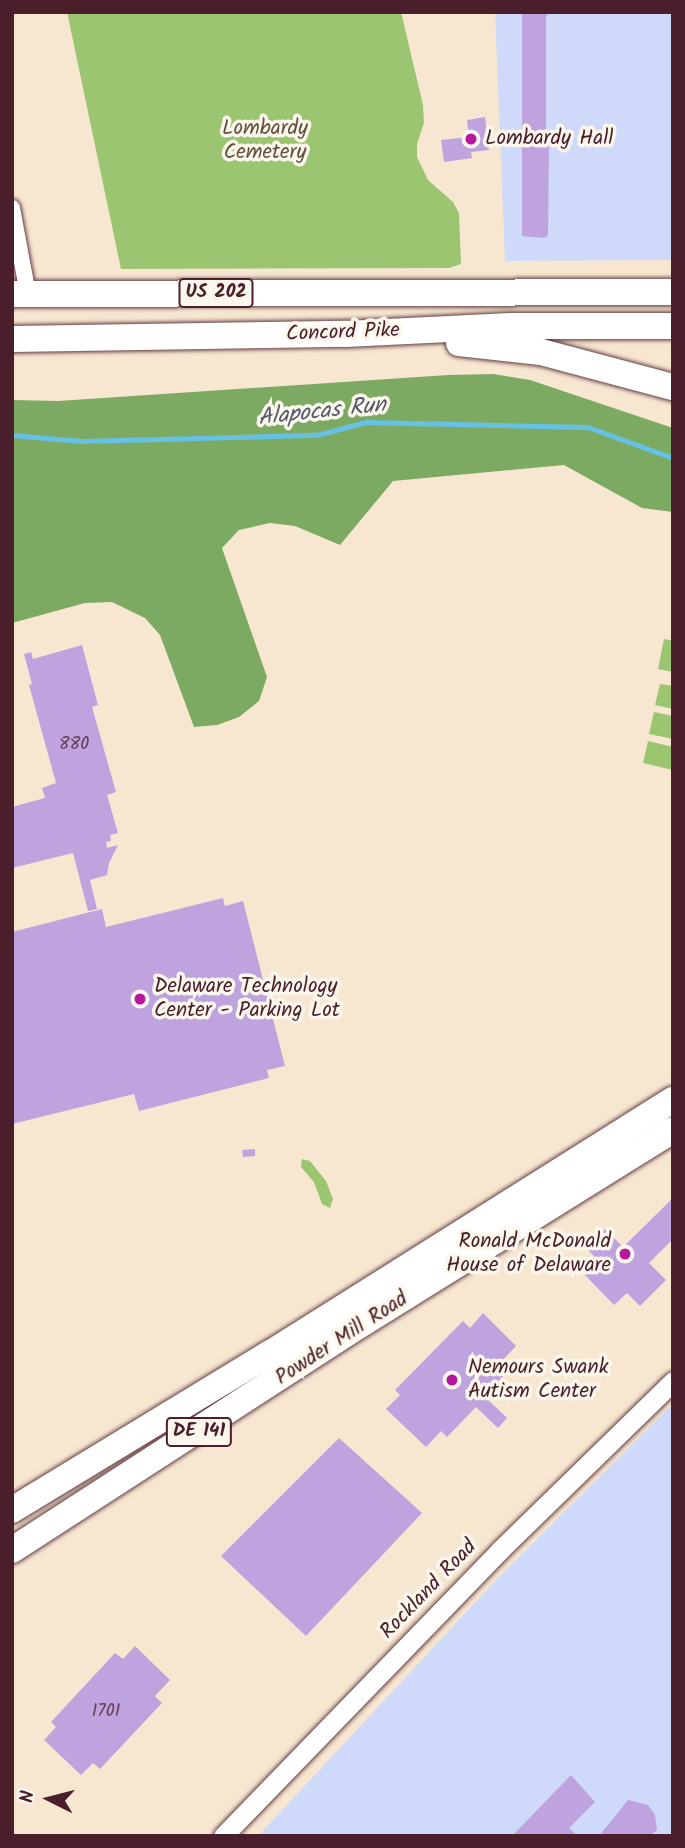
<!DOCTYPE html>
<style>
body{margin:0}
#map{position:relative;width:685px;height:1848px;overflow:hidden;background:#f7e7d1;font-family:Kalam,sans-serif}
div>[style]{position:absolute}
.built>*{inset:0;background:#cfdafa}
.green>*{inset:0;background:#9cc571}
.forest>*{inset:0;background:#7daa63}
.stream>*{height:4.5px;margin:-2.25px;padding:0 2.25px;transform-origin:2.25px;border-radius:2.25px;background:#66c1e4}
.building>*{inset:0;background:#bea3df}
.roads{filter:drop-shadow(0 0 2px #643d44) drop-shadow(0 0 2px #643d44)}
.minor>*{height:16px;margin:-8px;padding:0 8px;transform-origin:8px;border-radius:8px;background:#fff}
.tertiary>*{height:19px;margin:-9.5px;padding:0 9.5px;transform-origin:9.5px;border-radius:9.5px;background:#fff}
.trunk>*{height:26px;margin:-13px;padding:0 13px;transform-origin:13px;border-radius:13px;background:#fff}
.dots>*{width:19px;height:19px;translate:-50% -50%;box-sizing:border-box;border:4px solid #fbf7ec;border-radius:50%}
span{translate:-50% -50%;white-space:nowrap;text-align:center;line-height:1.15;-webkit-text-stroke:7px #fbf7ec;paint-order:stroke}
.number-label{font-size:18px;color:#674058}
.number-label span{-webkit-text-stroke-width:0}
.shield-label span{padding:2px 5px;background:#fbf7ec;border:2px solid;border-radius:5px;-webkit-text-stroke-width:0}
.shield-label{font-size:19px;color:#4a1f2b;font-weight:700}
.park-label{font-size:21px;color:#635140}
.poi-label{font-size:21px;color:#4a1f2b}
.left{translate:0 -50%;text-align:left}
.right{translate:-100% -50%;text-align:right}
.street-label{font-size:21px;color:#4a1f2b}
.water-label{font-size:23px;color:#54586c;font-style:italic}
.frame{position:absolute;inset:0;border:14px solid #4a1f2b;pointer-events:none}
.north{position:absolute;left:14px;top:1764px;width:70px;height:70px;-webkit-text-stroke:5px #fbf7ec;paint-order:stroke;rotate:276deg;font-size:19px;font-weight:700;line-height:28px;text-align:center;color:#4a1f2b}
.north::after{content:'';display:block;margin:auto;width:24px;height:32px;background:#4a1f2b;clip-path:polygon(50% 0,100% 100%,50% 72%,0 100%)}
</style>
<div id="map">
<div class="built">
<div style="clip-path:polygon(495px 12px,673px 12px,673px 260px,505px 261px)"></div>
<div style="clip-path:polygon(673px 1404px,673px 1836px,258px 1836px,496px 1580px)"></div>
</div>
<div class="green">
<div style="clip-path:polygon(67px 12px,401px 12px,423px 105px,424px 123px,417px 144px,417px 157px,428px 180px,453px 202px,459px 213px,461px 264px,449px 268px,121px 269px)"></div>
<div style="clip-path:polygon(664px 639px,673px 641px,673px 672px,658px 669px)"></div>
<div style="clip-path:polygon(660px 684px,673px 686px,673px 709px,655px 705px)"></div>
<div style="clip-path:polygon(654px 712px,673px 716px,673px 739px,649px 734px)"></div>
<div style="clip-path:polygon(648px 741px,673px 747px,673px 770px,643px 763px)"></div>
<div style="clip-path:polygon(302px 1159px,310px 1161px,326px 1181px,333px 1199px,330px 1208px,322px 1204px,314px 1182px,301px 1167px)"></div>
</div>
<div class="forest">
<div style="clip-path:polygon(493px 374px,530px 380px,673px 428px,673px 512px,642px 508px,564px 465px,393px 481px,340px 545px,295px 526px,270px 523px,239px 530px,222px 548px,267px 677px,259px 701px,239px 717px,217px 725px,194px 727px,160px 635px,145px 618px,112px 602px,85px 603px,12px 623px,12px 400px,58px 401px,448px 375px)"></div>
</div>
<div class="stream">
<div style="left:12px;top:435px;width:70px;rotate:4.9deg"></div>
<div style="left:82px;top:441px;width:235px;rotate:-1.5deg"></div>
<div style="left:317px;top:435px;width:51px;rotate:-14.9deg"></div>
<div style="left:366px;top:422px;width:222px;rotate:1.3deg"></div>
<div style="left:588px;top:427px;width:90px;rotate:20deg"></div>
</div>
<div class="building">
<div style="clip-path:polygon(522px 12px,549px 12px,546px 17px,546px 145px,549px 144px,548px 235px,544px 238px,522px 236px)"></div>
<div style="clip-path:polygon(485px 117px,489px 150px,471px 152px,472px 158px,444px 162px,441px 140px,469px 137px,467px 120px)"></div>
<div style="clip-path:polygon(82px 645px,98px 705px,92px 707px,116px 792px,107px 795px,118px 833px,110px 835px,111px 841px,106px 842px,107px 848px,118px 845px,109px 863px,107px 875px,90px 880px,97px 909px,88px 911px,73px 853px,12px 868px,12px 807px,45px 798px,42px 788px,56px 783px,29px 685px,32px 684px,24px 654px,31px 652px,33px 659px)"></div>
<div style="clip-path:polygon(223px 898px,225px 906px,243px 901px,285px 1066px,267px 1070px,269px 1078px,139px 1111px,134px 1094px,12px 1124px,12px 932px,102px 909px,106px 927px)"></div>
<div style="clip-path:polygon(255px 1149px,255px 1156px,243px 1157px,242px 1150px)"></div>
<div style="clip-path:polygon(673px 1198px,673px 1239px,649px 1263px,666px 1280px,640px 1306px,627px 1293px,614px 1305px,585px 1275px,599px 1261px,586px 1248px,605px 1229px,623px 1247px)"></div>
<div style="clip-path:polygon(483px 1313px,516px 1346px,501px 1362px,509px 1370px,484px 1396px,507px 1418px,498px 1428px,476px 1407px,447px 1437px,441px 1431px,426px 1447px,386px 1409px,400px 1395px,395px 1390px,463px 1321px,470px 1328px)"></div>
<div style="clip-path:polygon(339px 1438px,422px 1513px,306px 1636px,221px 1556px)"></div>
<div style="clip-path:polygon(135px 1646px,170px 1680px,155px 1696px,162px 1703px,100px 1769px,93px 1763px,81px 1775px,44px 1740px,56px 1727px,51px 1722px,115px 1653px,123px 1659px)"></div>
<div style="clip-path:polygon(571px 1775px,595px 1802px,569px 1828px,578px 1836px,512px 1836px)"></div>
<div style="clip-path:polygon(628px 1800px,648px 1805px,655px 1815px,657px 1830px,650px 1836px,599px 1836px)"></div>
</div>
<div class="roads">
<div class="minor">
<div style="left:12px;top:208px;width:87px;rotate:79.5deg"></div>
</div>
<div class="tertiary">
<div style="left:223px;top:1836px;width:398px;rotate:-45.9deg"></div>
<div style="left:500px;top:1550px;width:242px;rotate:-44.3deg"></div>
</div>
<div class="trunk">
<div style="left:12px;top:294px;width:661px;rotate:-0.17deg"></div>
<div style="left:12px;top:339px;width:334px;rotate:-0.9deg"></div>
<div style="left:346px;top:334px;width:166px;rotate:-2.8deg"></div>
<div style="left:512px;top:326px;width:161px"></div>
<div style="left:459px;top:343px;width:82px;rotate:6.3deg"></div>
<div style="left:541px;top:352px;width:137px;rotate:14.9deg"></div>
<div style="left:12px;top:1510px;width:301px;rotate:-31.3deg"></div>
<div style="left:269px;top:1354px;width:477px;rotate:-32.2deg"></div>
<div style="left:12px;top:1550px;width:418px;rotate:-32.9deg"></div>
<div style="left:363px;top:1323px;width:365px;rotate:-31.9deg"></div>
</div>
</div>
<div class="dots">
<div style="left:471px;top:139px;background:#b5179e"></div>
<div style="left:140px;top:999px;background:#b5179e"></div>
<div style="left:625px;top:1254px;background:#b5179e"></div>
<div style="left:452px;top:1380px;background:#b5179e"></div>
</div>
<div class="number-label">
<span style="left:74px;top:745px">880</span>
<span style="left:106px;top:1712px">1701</span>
</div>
<div class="shield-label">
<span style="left:216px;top:293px">US 202</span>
<span style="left:199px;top:1432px">DE 141</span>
</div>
<div class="park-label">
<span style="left:265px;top:141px">Lombardy<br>Cemetery</span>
</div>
<div class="poi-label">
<span class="left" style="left:485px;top:139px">Lombardy Hall</span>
<span class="left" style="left:154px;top:999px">Delaware Technology<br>Center - Parking Lot</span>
<span class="right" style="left:611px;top:1254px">Ronald McDonald<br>House of Delaware</span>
<span class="left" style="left:468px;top:1380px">Nemours Swank<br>Autism Center</span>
</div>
<div class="street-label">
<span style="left:343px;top:333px;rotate:-2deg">Concord Pike</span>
<span style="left:342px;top:1339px;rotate:-33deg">Powder Mill Road</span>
<span style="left:429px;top:1590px;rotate:-46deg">Rockland Road</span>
</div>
<div class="water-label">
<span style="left:322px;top:412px;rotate:-6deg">Alapocas Run</span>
</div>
<div class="frame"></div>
<div class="north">N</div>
</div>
